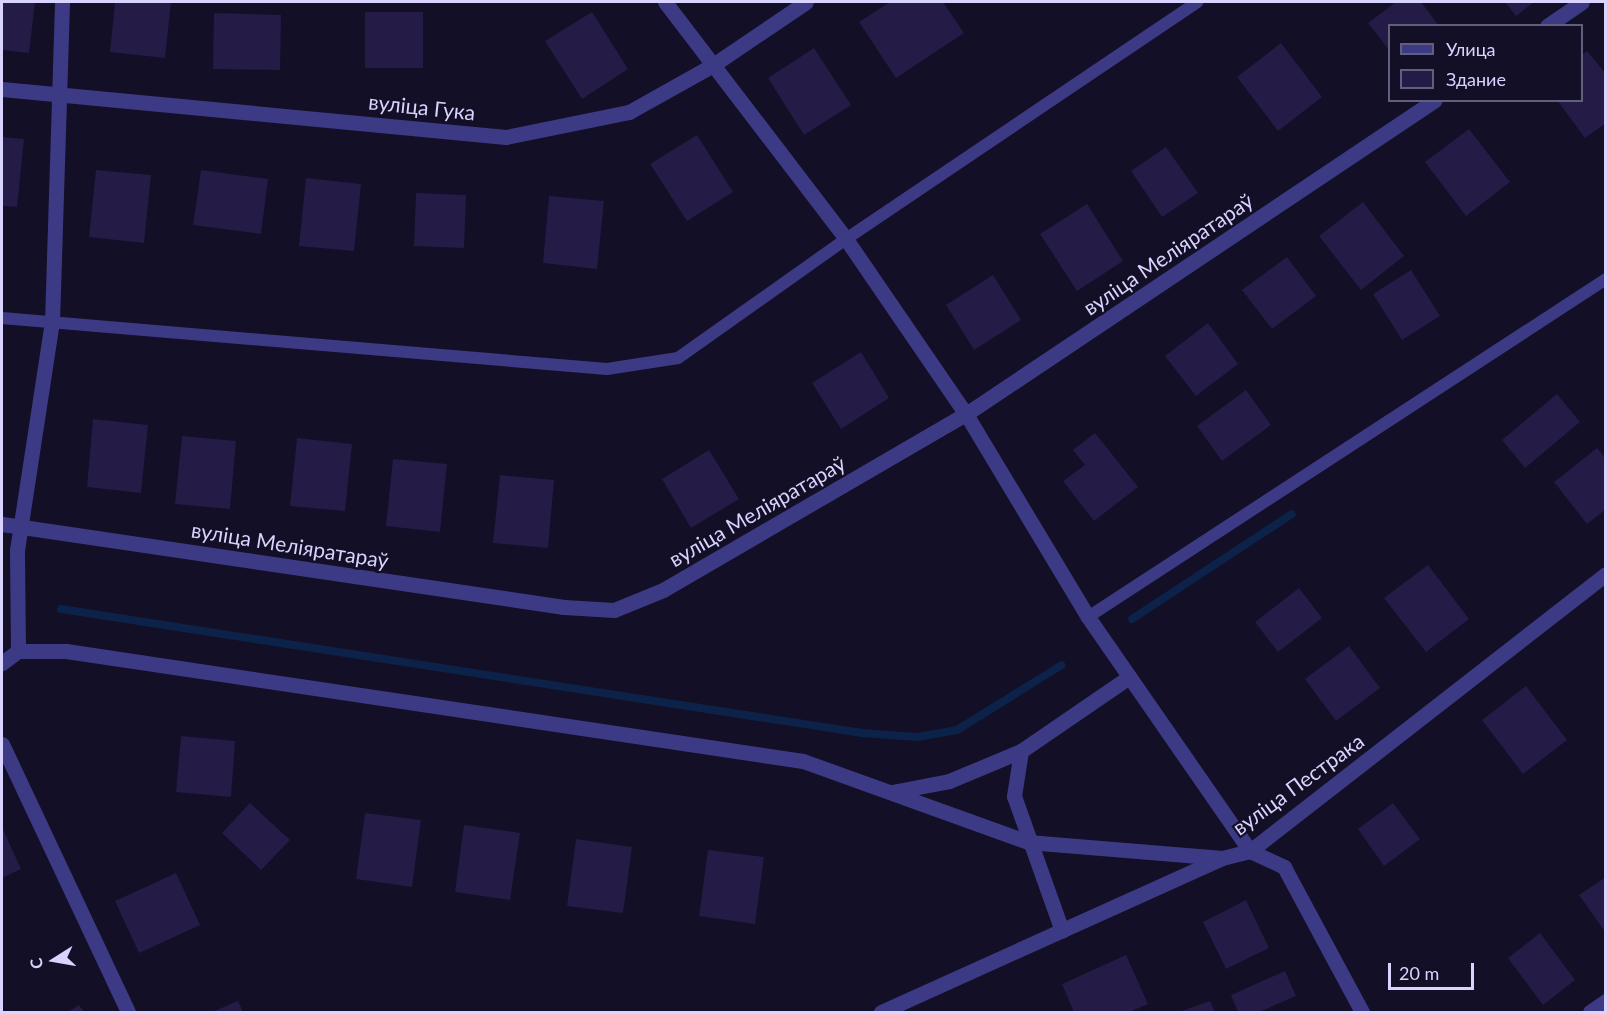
<!DOCTYPE html>
<meta charset="utf-8">
<style>
body{margin:0}
#map{position:relative;width:1607px;height:1014px;overflow:hidden;background:#130f26;font-family:Lato,sans-serif}
div>[style]{position:absolute}
.stream>*{height:8px;margin:-4px;padding:0 4px;transform-origin:4px;border-radius:4px;background:#0c2248}
.building>*{inset:0;background:#241b47}
.service>*{height:12px;margin:-6px;padding:0 6px;transform-origin:6px;border-radius:6px;background:#3d3a85}
.minor>*{height:15px;margin:-7.5px;padding:0 7.5px;transform-origin:7.5px;border-radius:7.5px;background:#3d3a85}
span{translate:-50% -50%;white-space:nowrap;text-align:center;line-height:1.15;-webkit-text-stroke:4.5px #130f26;paint-order:stroke}
.street-label{font-size:21px;color:#d9d4ff}
.frame{position:absolute;inset:0;border:3px solid #d9d4ff;pointer-events:none}
.legend{position:absolute;left:1388px;top:24px;width:195px;height:78px;box-sizing:border-box;background:#130f26;border:2px solid #625e7d;margin:0;padding:8px 10px;list-style:none;font-size:18px;color:#d9d4ff}
.legend li{display:flex;align-items:center;gap:12px;height:30px}
.legend b{width:30px;border:2px solid #625e7d}
.north{position:absolute;left:24px;top:930px;width:60px;height:60px;-webkit-text-stroke:4px #130f26;paint-order:stroke;rotate:259deg;font-size:16px;font-weight:700;line-height:24px;text-align:center;color:#d9d4ff}
.north::after{content:'';display:block;margin:auto;width:21px;height:27px;background:#d9d4ff;clip-path:polygon(50% 0,100% 100%,50% 72%,0 100%)}
.scale{position:absolute;left:1388px;top:963px;width:86px;height:27px;box-sizing:border-box;border:3px solid #d9d4ff;border-top:0;padding-left:8px;font-size:18px;line-height:21px;white-space:nowrap;color:#d9d4ff;-webkit-text-stroke:4px #130f26;paint-order:stroke}
</style>
<div id="map">
<div class="stream">
<div style="left:61px;top:609px;width:811px;rotate:8.8deg"></div>
<div style="left:862px;top:733px;width:55px;rotate:4.2deg"></div>
<div style="left:917px;top:737px;width:41px;rotate:-9.9deg"></div>
<div style="left:957px;top:730px;width:123px;rotate:-31.8deg"></div>
<div style="left:1132px;top:619px;width:191px;rotate:-33.3deg"></div>
</div>
<div class="building">
<div style="clip-path:polygon(2px 2px,35px 2px,29px 53px,2px 50px)"></div>
<div style="clip-path:polygon(115px 2px,171px 2px,165px 58px,110px 52px)"></div>
<div style="clip-path:polygon(890px 2px,943px 2px,964px 33px,896px 78px,859px 22px)"></div>
<div style="clip-path:polygon(1396px 2px,1421px 2px,1439px 26px,1390px 26px,1390px 51px,1368px 23px)"></div>
<div style="clip-path:polygon(1505px 2px,1534px 2px,1516px 16px)"></div>
<div style="clip-path:polygon(365px 12px,423px 12px,423px 68px,365px 68px)"></div>
<div style="clip-path:polygon(592px 12px,628px 69px,582px 99px,545px 41px)"></div>
<div style="clip-path:polygon(214px 13px,281px 15px,280px 70px,213px 69px)"></div>
<div style="clip-path:polygon(1281px 43px,1322px 97px,1278px 131px,1237px 77px)"></div>
<div style="clip-path:polygon(814px 48px,851px 105px,804px 135px,768px 78px)"></div>
<div style="clip-path:polygon(1587px 51px,1606px 74px,1606px 123px,1585px 138px,1557px 100px,1582px 100px,1582px 55px)"></div>
<div style="clip-path:polygon(1469px 129px,1510px 182px,1466px 216px,1425px 162px)"></div>
<div style="clip-path:polygon(697px 135px,733px 192px,687px 221px,650px 164px)"></div>
<div style="clip-path:polygon(2px 137px,24px 139px,17px 207px,2px 206px)"></div>
<div style="clip-path:polygon(1166px 147px,1198px 193px,1162px 217px,1131px 171px)"></div>
<div style="clip-path:polygon(96px 170px,151px 175px,144px 243px,89px 237px)"></div>
<div style="clip-path:polygon(201px 170px,268px 179px,261px 234px,193px 225px)"></div>
<div style="clip-path:polygon(306px 178px,361px 184px,354px 251px,299px 246px)"></div>
<div style="clip-path:polygon(416px 193px,466px 195px,464px 248px,414px 246px)"></div>
<div style="clip-path:polygon(549px 196px,604px 201px,597px 269px,543px 263px)"></div>
<div style="clip-path:polygon(1363px 202px,1404px 256px,1361px 290px,1319px 236px)"></div>
<div style="clip-path:polygon(1087px 204px,1123px 261px,1077px 291px,1040px 234px)"></div>
<div style="clip-path:polygon(1287px 257px,1316px 296px,1272px 329px,1242px 290px)"></div>
<div style="clip-path:polygon(1411px 270px,1440px 316px,1402px 340px,1373px 294px)"></div>
<div style="clip-path:polygon(993px 275px,1021px 320px,974px 350px,946px 305px)"></div>
<div style="clip-path:polygon(1208px 323px,1238px 364px,1196px 396px,1165px 356px)"></div>
<div style="clip-path:polygon(861px 352px,889px 398px,841px 429px,812px 383px)"></div>
<div style="clip-path:polygon(1246px 390px,1271px 425px,1222px 461px,1197px 426px)"></div>
<div style="clip-path:polygon(1557px 394px,1580px 422px,1525px 468px,1502px 440px)"></div>
<div style="clip-path:polygon(93px 419px,148px 425px,141px 493px,87px 487px)"></div>
<div style="clip-path:polygon(1095px 433px,1138px 487px,1094px 521px,1063px 481px,1085px 465px,1073px 450px)"></div>
<div style="clip-path:polygon(182px 436px,236px 441px,230px 509px,175px 504px)"></div>
<div style="clip-path:polygon(297px 438px,352px 444px,345px 511px,290px 506px)"></div>
<div style="clip-path:polygon(1597px 448px,1606px 459px,1606px 509px,1587px 524px,1554px 482px)"></div>
<div style="clip-path:polygon(709px 450px,739px 499px,691px 528px,662px 479px)"></div>
<div style="clip-path:polygon(393px 459px,447px 464px,440px 532px,386px 526px)"></div>
<div style="clip-path:polygon(500px 475px,554px 480px,548px 548px,493px 543px)"></div>
<div style="clip-path:polygon(1428px 565px,1469px 619px,1426px 652px,1384px 598px)"></div>
<div style="clip-path:polygon(1299px 588px,1322px 618px,1278px 652px,1255px 622px)"></div>
<div style="clip-path:polygon(1349px 646px,1380px 688px,1336px 721px,1305px 679px)"></div>
<div style="clip-path:polygon(1526px 686px,1567px 740px,1523px 774px,1482px 720px)"></div>
<div style="clip-path:polygon(181px 736px,235px 741px,231px 797px,176px 792px)"></div>
<div style="clip-path:polygon(250px 803px,290px 840px,261px 870px,222px 833px)"></div>
<div style="clip-path:polygon(1393px 803px,1420px 839px,1384px 866px,1358px 829px)"></div>
<div style="clip-path:polygon(365px 813px,421px 820px,412px 887px,356px 879px)"></div>
<div style="clip-path:polygon(464px 825px,520px 833px,510px 900px,455px 892px)"></div>
<div style="clip-path:polygon(2px 827px,21px 869px,2px 878px)"></div>
<div style="clip-path:polygon(576px 839px,632px 847px,623px 913px,567px 906px)"></div>
<div style="clip-path:polygon(708px 850px,764px 857px,755px 924px,699px 916px)"></div>
<div style="clip-path:polygon(176px 873px,200px 925px,139px 953px,115px 901px)"></div>
<div style="clip-path:polygon(1606px 877px,1606px 933px,1579px 895px)"></div>
<div style="clip-path:polygon(1246px 900px,1269px 948px,1226px 969px,1203px 922px)"></div>
<div style="clip-path:polygon(1540px 933px,1575px 980px,1543px 1005px,1508px 958px)"></div>
<div style="clip-path:polygon(1126px 955px,1148px 1004px,1129px 1012px,1074px 1012px,1062px 984px)"></div>
<div style="clip-path:polygon(1285px 971px,1296px 996px,1259px 1012px,1238px 1012px,1231px 995px)"></div>
<div style="clip-path:polygon(238px 1001px,243px 1012px,212px 1012px)"></div>
<div style="clip-path:polygon(1210px 1001px,1215px 1012px,1179px 1012px)"></div>
<div style="clip-path:polygon(79px 1005px,84px 1012px,68px 1012px)"></div>
</div>
<div class="service">
<div style="left:2px;top:318px;width:607px;rotate:4.82deg"></div>
<div style="left:607px;top:369px;width:72px;rotate:-8.8deg"></div>
<div style="left:678px;top:358px;width:206px;rotate:-35.3deg"></div>
<div style="left:846px;top:239px;width:424px;rotate:-34deg"></div>
<div style="left:1088px;top:617px;width:619px;rotate:-33.12deg"></div>
</div>
<div class="minor">
<div style="left:665px;top:2px;width:298px;rotate:52.6deg"></div>
<div style="left:846px;top:239px;width:212px;rotate:55.6deg"></div>
<div style="left:966px;top:414px;width:237px;rotate:59deg"></div>
<div style="left:1088px;top:617px;width:285px;rotate:55.3deg"></div>
<div style="left:1250px;top:851px;width:38px;rotate:25deg"></div>
<div style="left:1284px;top:867px;width:165px;rotate:61.7deg"></div>
<div style="left:1547px;top:26px;width:42px;rotate:-34.4deg"></div>
<div style="left:2px;top:89px;width:506px;rotate:5.44deg"></div>
<div style="left:506px;top:137px;width:126px;rotate:-11.5deg"></div>
<div style="left:629px;top:112px;width:96px;rotate:-29.2deg"></div>
<div style="left:713px;top:65px;width:112px;rotate:-34.1deg"></div>
<div style="left:2px;top:524px;width:568px;rotate:8.4deg"></div>
<div style="left:564px;top:607px;width:50px;rotate:3.4deg"></div>
<div style="left:614px;top:610px;width:53px;rotate:-22.2deg"></div>
<div style="left:663px;top:590px;width:350px;rotate:-30.2deg"></div>
<div style="left:966px;top:414px;width:564px;rotate:-33.8deg"></div>
<div style="left:18px;top:651px;width:101px;rotate:-90.6deg"></div>
<div style="left:17px;top:550px;width:231px;rotate:-81.3deg"></div>
<div style="left:52px;top:322px;width:320px;rotate:-88.2deg"></div>
<div style="left:2px;top:663px;width:20px;rotate:-37deg"></div>
<div style="left:18px;top:651px;width:48px"></div>
<div style="left:66px;top:651px;width:745px;rotate:8.49deg"></div>
<div style="left:803px;top:761px;width:239px;rotate:19.8deg"></div>
<div style="left:1028px;top:842px;width:195px;rotate:4.7deg"></div>
<div style="left:2px;top:744px;width:296px;rotate:64.8deg"></div>
<div style="left:1021px;top:751px;width:46px;rotate:98.8deg"></div>
<div style="left:1014px;top:796px;width:143px;rotate:70.4deg"></div>
<div style="left:892px;top:792px;width:58px;rotate:-10.9deg"></div>
<div style="left:949px;top:781px;width:78px;rotate:-22.6deg"></div>
<div style="left:1021px;top:751px;width:131px;rotate:-34.4deg"></div>
<div style="left:881px;top:1012px;width:374px;rotate:-24.3deg"></div>
<div style="left:1222px;top:858px;width:29px;rotate:-14deg"></div>
<div style="left:1250px;top:851px;width:451px;rotate:-37.9deg"></div>
<div style="left:1590px;top:1012px;width:19px;rotate:-35deg"></div>
</div>
<div class="street-label">
<span style="left:422px;top:107px;rotate:6deg">вуліца Гука</span>
<span style="left:1168px;top:254px;rotate:-34deg">вуліца Меліяратараў</span>
<span style="left:757px;top:511px;rotate:-30deg">вуліца Меліяратараў</span>
<span style="left:290px;top:545px;rotate:9deg">вуліца Меліяратараў</span>
<span style="left:1298px;top:784px;rotate:-36deg">вуліца Пестрака</span>
</div>
<div class="frame"></div>
<ul class="legend">
<li><b style="height:8px;background:#3d3a85"></b>Улица</li>
<li><b style="height:16px;background:#241b47"></b>Здание</li>
</ul>
<div class="north">С</div>
<div class="scale">20 m</div>
</div>
